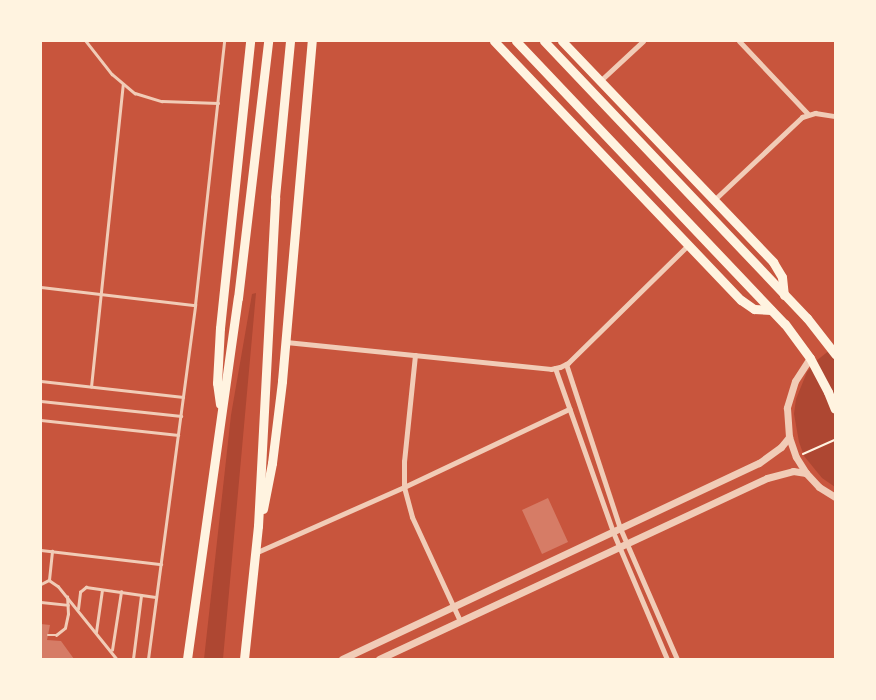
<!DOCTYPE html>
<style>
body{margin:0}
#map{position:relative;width:876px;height:700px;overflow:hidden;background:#c8553d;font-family:Lato,sans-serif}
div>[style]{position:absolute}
.green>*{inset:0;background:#ae4732}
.building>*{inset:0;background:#d67c66}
.path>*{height:2px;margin:-1px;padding:0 1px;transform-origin:1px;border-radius:1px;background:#fff3e0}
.service>*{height:2.5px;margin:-1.25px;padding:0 1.25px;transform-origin:1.25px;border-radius:1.25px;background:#f1ccb7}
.minor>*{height:5px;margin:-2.5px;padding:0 2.5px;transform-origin:2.5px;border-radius:2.5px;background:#f1ccb7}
.tertiary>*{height:7px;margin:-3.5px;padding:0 3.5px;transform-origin:3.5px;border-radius:3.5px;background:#f1ccb7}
.primary>*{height:9px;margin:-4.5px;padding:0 4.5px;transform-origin:4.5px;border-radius:4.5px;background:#fff3e0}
.trunk>*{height:9px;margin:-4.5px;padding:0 4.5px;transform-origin:4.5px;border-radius:4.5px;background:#fff3e0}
span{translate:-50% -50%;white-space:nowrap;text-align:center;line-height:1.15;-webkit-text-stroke:5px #fff3e0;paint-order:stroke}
.frame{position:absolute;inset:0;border:42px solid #fff3e0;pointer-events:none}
</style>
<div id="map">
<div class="green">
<div style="clip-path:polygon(256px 293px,223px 659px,204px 659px,231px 415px,252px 294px)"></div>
<div style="clip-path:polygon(835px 346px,835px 487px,822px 478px,804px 456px,799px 442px,794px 414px,796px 399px,807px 372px,816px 361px)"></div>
</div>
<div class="building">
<div style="clip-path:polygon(548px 498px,568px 542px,542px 554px,522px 510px)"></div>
<div style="clip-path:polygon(41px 624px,50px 625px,47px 640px,61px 641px,74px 659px,41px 659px)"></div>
</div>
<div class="path">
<div style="left:803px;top:454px;width:35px;rotate:-24deg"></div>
</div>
<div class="service">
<div style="left:86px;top:41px;width:42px;rotate:51.8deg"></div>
<div style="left:112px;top:74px;width:30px;rotate:40deg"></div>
<div style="left:135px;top:93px;width:28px;rotate:17deg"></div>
<div style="left:162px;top:101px;width:56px;rotate:2deg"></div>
<div style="left:41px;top:287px;width:155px;rotate:6.7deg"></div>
<div style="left:41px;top:381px;width:143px;rotate:6.4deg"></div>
<div style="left:91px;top:387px;width:304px;rotate:-84deg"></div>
<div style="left:41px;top:401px;width:141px;rotate:6.1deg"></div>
<div style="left:41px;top:420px;width:138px;rotate:6.2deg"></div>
<div style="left:41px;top:550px;width:121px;rotate:6.7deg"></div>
<div style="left:49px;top:580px;width:11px;rotate:34deg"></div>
<div style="left:58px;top:586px;width:94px;rotate:51.1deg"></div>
<div style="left:49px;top:580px;width:29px;rotate:-84deg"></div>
<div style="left:41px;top:584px;width:9px;rotate:-27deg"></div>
<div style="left:41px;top:602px;width:27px;rotate:6deg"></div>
<div style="left:78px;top:609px;width:17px;rotate:-83deg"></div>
<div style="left:80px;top:592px;width:8px;rotate:-40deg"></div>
<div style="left:86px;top:587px;width:70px;rotate:8.2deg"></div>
<div style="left:96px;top:632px;width:42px;rotate:-81.9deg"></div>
<div style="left:48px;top:635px;width:8px"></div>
<div style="left:56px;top:635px;width:11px;rotate:-38deg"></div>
<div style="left:65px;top:628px;width:14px;rotate:-78deg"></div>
<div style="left:68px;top:614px;width:17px;rotate:-93deg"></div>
<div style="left:112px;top:650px;width:59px;rotate:-81.2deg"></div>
<div style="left:133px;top:659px;width:64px;rotate:-82.8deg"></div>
<div style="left:148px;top:659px;width:357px;rotate:-82.4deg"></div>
<div style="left:195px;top:305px;width:266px;rotate:-83.7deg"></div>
</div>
<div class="minor">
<div style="left:739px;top:41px;width:100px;rotate:46.6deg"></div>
<div style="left:600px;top:81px;width:59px;rotate:-42.9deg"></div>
<div style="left:714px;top:200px;width:121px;rotate:-43.3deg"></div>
<div style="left:802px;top:117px;width:14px;rotate:-17deg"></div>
<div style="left:815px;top:113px;width:20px;rotate:9deg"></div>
<div style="left:286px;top:342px;width:266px;rotate:5.8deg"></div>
<div style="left:551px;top:369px;width:9px;rotate:-13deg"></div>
<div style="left:560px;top:367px;width:9px;rotate:-27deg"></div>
<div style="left:568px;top:363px;width:168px;rotate:-44.5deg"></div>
<div style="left:415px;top:355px;width:107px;rotate:95.9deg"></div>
<div style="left:404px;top:461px;width:26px;rotate:90deg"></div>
<div style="left:404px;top:487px;width:31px;rotate:75deg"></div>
<div style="left:412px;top:517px;width:115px;rotate:65.2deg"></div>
<div style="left:566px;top:364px;width:173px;rotate:71.8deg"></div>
<div style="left:620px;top:528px;width:143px;rotate:66.5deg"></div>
<div style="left:555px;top:368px;width:174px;rotate:70.5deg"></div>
<div style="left:613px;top:532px;width:138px;rotate:67deg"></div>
<div style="left:255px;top:553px;width:163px;rotate:-23.9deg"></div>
<div style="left:404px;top:487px;width:183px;rotate:-25.3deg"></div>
</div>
<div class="tertiary">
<div style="left:810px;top:358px;width:27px;rotate:123deg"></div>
<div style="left:795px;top:381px;width:28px;rotate:107deg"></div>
<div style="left:787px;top:408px;width:29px;rotate:86deg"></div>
<div style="left:789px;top:437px;width:21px;rotate:71deg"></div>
<div style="left:796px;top:457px;width:19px;rotate:58deg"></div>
<div style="left:806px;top:473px;width:19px;rotate:47deg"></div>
<div style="left:819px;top:487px;width:19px;rotate:32deg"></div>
<div style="left:342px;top:659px;width:461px;rotate:-25.2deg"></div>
<div style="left:759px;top:463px;width:27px;rotate:-36deg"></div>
<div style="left:781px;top:447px;width:13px;rotate:-51deg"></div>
<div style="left:379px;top:659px;width:428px;rotate:-25deg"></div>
<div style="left:767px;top:478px;width:27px;rotate:-15deg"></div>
<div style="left:793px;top:471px;width:13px;rotate:9deg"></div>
</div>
<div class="primary">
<div style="left:494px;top:41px;width:358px;rotate:46.4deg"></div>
<div style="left:741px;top:300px;width:16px;rotate:35deg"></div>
<div style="left:754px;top:309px;width:17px;rotate:3deg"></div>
<div style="left:516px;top:41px;width:390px;rotate:46.5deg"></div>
<div style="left:785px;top:324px;width:42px;rotate:53.7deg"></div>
<div style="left:810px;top:358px;width:38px;rotate:62deg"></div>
<div style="left:828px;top:392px;width:18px;rotate:68deg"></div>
<div style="left:544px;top:41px;width:382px;rotate:46.5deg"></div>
<div style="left:807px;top:318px;width:46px;rotate:52.1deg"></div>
<div style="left:562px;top:41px;width:306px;rotate:46.3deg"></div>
<div style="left:773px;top:262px;width:17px;rotate:59deg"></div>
<div style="left:782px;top:277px;width:18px;rotate:84deg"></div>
</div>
<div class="trunk">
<div style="left:220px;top:404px;width:21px;rotate:-98deg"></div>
<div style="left:217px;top:383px;width:55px;rotate:-86.9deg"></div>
<div style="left:220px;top:328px;width:289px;rotate:-84deg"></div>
<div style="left:263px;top:509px;width:47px;rotate:-78.9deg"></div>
<div style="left:272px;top:463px;width:83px;rotate:-83deg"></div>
<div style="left:282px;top:381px;width:341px;rotate:-85deg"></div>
<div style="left:187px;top:659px;width:365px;rotate:-82deg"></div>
<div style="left:238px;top:298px;width:259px;rotate:-83.3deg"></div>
<div style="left:244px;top:659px;width:134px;rotate:-84deg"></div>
<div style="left:258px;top:526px;width:329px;rotate:-87deg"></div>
<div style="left:275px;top:197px;width:157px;rotate:-84.5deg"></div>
</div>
<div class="frame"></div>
</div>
